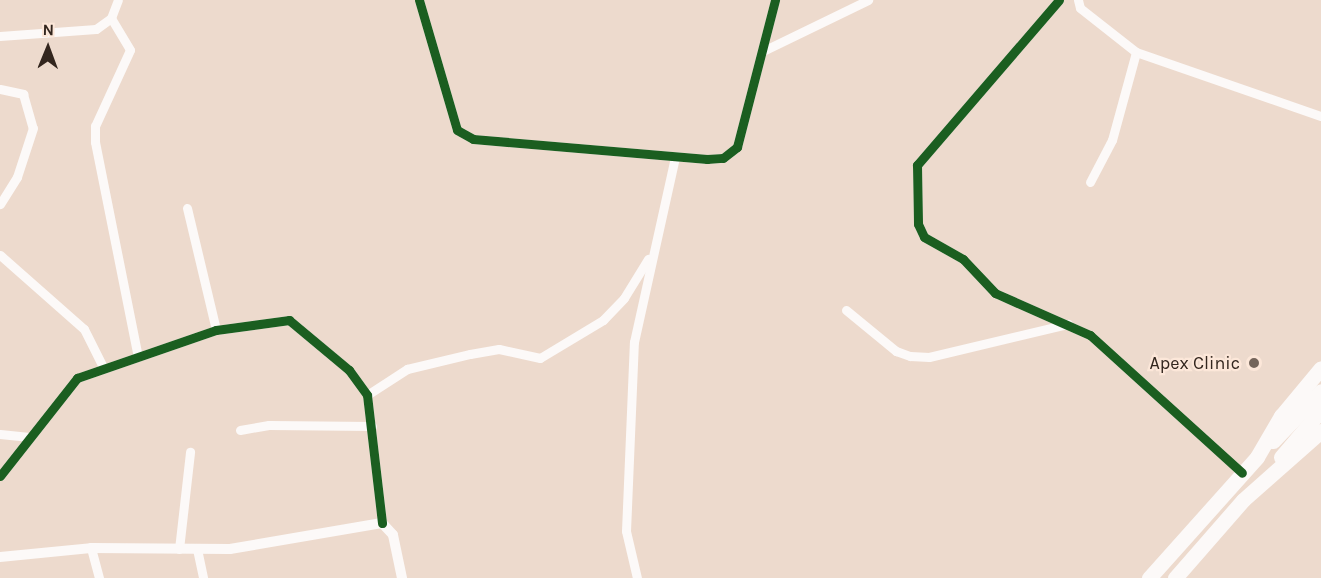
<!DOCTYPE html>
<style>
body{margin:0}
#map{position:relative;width:1321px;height:578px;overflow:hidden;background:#eddacd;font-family:Karla,sans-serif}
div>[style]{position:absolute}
.minor>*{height:9px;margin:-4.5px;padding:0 4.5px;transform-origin:4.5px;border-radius:4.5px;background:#fcf9f8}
.tertiary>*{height:10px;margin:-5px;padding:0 5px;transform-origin:5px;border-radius:5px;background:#fcf9f8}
.trunk>*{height:15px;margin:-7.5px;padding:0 7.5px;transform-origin:7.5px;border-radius:7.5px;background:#fcf9f8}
.cycleway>*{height:9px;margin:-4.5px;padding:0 4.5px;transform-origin:4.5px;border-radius:4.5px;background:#1b5e20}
.dots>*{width:16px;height:16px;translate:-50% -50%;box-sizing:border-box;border:3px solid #fce7d9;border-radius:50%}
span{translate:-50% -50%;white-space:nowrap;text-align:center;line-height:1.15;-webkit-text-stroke:4.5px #fce7d9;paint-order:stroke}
.poi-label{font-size:18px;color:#33261e}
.right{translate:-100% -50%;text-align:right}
.north{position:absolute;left:18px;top:18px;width:60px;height:60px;-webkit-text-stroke:4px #fce7d9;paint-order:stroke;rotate:1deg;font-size:16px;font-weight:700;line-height:24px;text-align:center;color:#33261e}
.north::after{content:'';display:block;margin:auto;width:21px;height:27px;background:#33261e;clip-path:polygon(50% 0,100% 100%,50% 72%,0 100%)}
</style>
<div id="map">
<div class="minor">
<div style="left:419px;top:0;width:135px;rotate:73.7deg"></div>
<div style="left:457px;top:130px;width:18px;rotate:29deg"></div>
<div style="left:473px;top:139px;width:235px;rotate:4.9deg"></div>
<div style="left:707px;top:159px;width:16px;rotate:-4deg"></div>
<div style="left:723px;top:158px;width:18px;rotate:-38deg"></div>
<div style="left:737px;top:147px;width:152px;rotate:-75.5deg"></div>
<div style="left:1059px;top:0;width:218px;rotate:130.7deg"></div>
<div style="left:917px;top:165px;width:59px;rotate:89deg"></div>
<div style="left:918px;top:224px;width:14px;rotate:65deg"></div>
<div style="left:924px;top:237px;width:45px;rotate:29.4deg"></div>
<div style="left:963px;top:259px;width:47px;rotate:46.7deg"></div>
<div style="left:995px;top:293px;width:104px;rotate:23.9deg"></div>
<div style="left:1090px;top:335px;width:205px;rotate:42.2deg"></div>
<div style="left:1078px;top:0;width:8px;rotate:76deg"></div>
<div style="left:1080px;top:8px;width:71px;rotate:38.2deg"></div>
<div style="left:1136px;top:52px;width:196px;rotate:19.1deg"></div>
<div style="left:111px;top:18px;width:37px;rotate:59deg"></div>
<div style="left:130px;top:50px;width:84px;rotate:114.7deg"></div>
<div style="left:95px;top:126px;width:16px;rotate:90deg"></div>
<div style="left:95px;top:142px;width:219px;rotate:78.7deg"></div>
<div style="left:0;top:36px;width:96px;rotate:-4.2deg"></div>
<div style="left:96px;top:29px;width:19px;rotate:-36deg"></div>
<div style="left:111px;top:18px;width:19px;rotate:-69deg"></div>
<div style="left:763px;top:51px;width:117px;rotate:-25.9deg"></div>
<div style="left:0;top:89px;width:24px;rotate:12deg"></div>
<div style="left:23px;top:94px;width:35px;rotate:74deg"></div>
<div style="left:33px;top:128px;width:52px;rotate:108.1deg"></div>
<div style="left:17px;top:177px;width:32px;rotate:122deg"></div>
<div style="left:1090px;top:182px;width:47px;rotate:-62.4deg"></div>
<div style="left:1112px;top:140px;width:91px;rotate:-74.7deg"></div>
<div style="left:187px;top:208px;width:125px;rotate:76.6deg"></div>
<div style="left:0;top:255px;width:112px;rotate:41.4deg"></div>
<div style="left:84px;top:329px;width:42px;rotate:63.4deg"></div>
<div style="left:846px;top:310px;width:65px;rotate:39.4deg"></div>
<div style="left:896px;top:351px;width:15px;rotate:20deg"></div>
<div style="left:910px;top:356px;width:19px;rotate:3deg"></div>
<div style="left:929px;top:357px;width:143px;rotate:-13.4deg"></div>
<div style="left:367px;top:395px;width:48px;rotate:-33deg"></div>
<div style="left:407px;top:369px;width:65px;rotate:-13.4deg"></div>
<div style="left:470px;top:354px;width:29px;rotate:-10deg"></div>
<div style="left:499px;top:349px;width:42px;rotate:12.4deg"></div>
<div style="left:540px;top:358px;width:74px;rotate:-31.1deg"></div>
<div style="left:603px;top:320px;width:30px;rotate:-46deg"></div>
<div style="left:624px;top:298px;width:46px;rotate:-58.4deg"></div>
<div style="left:240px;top:430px;width:29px;rotate:-10deg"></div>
<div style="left:269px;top:425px;width:103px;rotate:0.6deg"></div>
<div style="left:0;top:434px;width:27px;rotate:6deg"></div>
<div style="left:0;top:476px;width:125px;rotate:-51.8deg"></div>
<div style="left:77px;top:378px;width:147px;rotate:-19.1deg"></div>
<div style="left:216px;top:330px;width:74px;rotate:-7.8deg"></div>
<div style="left:289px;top:320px;width:78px;rotate:39.8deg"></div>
<div style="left:349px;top:370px;width:31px;rotate:54deg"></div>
<div style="left:367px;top:395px;width:129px;rotate:83.3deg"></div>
<div style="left:91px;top:548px;width:31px;rotate:75deg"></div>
<div style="left:179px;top:549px;width:98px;rotate:-83.5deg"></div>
<div style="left:197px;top:549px;width:30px;rotate:78deg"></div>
<div style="left:637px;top:578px;width:48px;rotate:-103.2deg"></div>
<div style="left:626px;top:531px;width:189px;rotate:-87.6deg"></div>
<div style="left:634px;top:342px;width:189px;rotate:-77.5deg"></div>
</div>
<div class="tertiary">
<div style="left:0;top:557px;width:91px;rotate:-5.6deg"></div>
<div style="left:91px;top:548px;width:139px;rotate:0.4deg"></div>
<div style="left:230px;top:549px;width:154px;rotate:-9.7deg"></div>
<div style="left:382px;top:523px;width:16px;rotate:47deg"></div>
<div style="left:393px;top:535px;width:44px;rotate:78.2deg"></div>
</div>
<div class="trunk">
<div style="left:1273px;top:441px;width:69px;rotate:-46.2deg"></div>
<div style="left:1281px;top:457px;width:62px;rotate:-49.6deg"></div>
<div style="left:1149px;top:578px;width:162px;rotate:-48.2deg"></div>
<div style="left:1257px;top:457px;width:48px;rotate:-59.7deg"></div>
<div style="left:1281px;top:416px;width:62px;rotate:-50.2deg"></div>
<div style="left:1175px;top:578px;width:103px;rotate:-48.9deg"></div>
<div style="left:1243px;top:500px;width:104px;rotate:-41.5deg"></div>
</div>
<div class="cycleway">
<div style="left:419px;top:0;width:135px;rotate:73.7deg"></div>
<div style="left:457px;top:130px;width:18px;rotate:29deg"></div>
<div style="left:473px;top:139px;width:235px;rotate:4.9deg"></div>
<div style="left:707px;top:159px;width:16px;rotate:-4deg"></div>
<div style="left:723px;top:158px;width:18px;rotate:-38deg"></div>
<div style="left:737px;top:147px;width:152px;rotate:-75.5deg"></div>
<div style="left:1059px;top:0;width:218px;rotate:130.7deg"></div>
<div style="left:917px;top:165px;width:59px;rotate:89deg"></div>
<div style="left:918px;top:224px;width:14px;rotate:65deg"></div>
<div style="left:924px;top:237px;width:45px;rotate:29.4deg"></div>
<div style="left:963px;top:259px;width:47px;rotate:46.7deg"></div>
<div style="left:995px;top:293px;width:104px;rotate:23.9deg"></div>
<div style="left:1090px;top:335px;width:205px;rotate:42.2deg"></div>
<div style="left:0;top:476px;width:125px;rotate:-51.8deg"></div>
<div style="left:77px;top:378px;width:147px;rotate:-19.1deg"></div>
<div style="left:216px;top:330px;width:74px;rotate:-7.8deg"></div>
<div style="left:289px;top:320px;width:78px;rotate:39.8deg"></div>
<div style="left:349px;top:370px;width:31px;rotate:54deg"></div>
<div style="left:367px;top:395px;width:129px;rotate:83.3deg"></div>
</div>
<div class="dots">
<div style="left:1254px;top:363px;background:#74655b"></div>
</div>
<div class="poi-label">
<span class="right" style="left:1240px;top:363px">Apex Clinic</span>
</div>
<div class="north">N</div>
</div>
